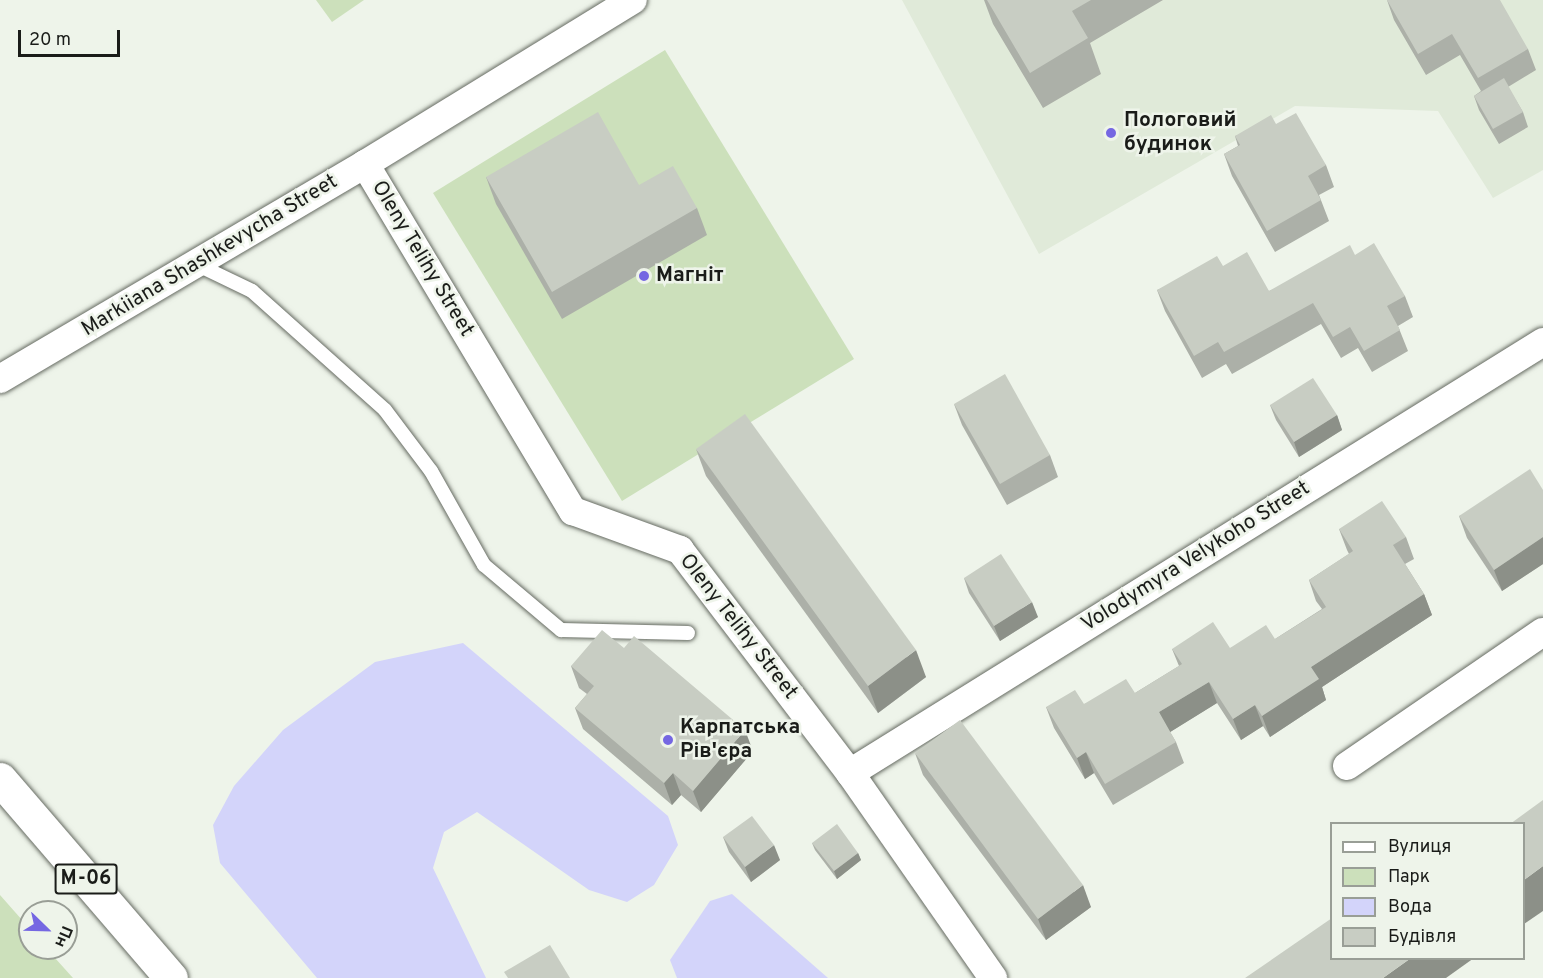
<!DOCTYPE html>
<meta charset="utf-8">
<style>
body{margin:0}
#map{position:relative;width:1543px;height:978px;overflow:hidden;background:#eef4ea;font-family:Overpass,sans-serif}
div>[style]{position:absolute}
.built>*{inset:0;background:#e0ead9}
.green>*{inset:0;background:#cce0bb}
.water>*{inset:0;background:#d3d4fa}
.roads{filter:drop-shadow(0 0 2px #666b62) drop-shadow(0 0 2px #666b62)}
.lane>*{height:14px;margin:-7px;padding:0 7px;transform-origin:7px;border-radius:7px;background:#fff}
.street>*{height:28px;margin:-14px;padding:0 14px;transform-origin:14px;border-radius:14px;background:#fff}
.highway>*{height:33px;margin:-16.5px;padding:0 16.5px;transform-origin:16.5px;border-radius:16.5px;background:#fff}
.wall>*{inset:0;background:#acb0a8}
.shaded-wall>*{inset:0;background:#8c9088}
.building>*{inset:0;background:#c8cdc3}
.dots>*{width:16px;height:16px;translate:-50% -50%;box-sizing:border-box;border:3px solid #eef4ea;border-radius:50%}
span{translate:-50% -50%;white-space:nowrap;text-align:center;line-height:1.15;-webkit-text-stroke:5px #eef4ea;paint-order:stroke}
.shield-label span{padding:2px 4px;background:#eef4ea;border:2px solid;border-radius:4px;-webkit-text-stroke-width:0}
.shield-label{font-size:20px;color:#1a1c19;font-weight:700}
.poi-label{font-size:21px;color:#1a1c19;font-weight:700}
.left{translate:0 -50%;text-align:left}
.street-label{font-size:21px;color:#1a1c19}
.legend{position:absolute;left:1330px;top:822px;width:195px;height:138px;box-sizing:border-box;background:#eef4ea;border:2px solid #999e96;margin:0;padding:8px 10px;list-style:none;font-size:18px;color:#1a1c19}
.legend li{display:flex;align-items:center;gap:12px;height:30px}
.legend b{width:30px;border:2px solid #999e96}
.north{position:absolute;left:18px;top:900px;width:60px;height:60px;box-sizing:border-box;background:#eef4ea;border:2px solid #999e96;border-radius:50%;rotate:113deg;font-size:16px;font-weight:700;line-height:24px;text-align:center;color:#1a1c19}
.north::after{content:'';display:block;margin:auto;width:21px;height:27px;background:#7567e2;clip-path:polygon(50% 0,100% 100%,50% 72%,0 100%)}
.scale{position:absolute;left:18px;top:30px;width:102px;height:27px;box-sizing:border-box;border:3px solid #1a1c19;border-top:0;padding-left:8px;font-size:18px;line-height:21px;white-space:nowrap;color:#1a1c19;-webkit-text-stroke:4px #eef4ea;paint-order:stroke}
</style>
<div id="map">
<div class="built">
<div style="clip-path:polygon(902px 0,1543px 0,1543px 170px,1493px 198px,1438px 111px,1295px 106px,1039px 254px)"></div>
</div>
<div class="green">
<div style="clip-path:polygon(316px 0,364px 0,332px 22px)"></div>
<div style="clip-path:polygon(665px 50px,854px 359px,622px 501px,433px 193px)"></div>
<div style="clip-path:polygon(0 895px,30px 929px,30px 948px,46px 948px,73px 978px,0 978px)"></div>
</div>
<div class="water">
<div style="clip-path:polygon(463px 643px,668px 816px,678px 845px,654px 885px,627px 902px,589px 890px,477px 812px,444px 832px,433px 868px,486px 978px,317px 978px,220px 863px,213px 825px,234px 786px,283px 730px,375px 662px)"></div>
<div style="clip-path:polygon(732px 894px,828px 978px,677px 978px,670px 960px,710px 901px)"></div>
</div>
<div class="roads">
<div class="lane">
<div style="left:196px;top:264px;width:62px;rotate:25.7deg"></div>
<div style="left:252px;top:291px;width:178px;rotate:41.8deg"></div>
<div style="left:385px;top:410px;width:76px;rotate:53deg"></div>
<div style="left:431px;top:471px;width:108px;rotate:60.6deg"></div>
<div style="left:484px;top:565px;width:101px;rotate:40.2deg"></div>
<div style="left:561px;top:630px;width:127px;rotate:1.4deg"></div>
</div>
<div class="street">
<div style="left:365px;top:164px;width:405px;rotate:59.1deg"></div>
<div style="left:573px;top:511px;width:114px;rotate:20deg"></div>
<div style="left:680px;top:550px;width:280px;rotate:52.7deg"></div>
<div style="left:850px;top:773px;width:250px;rotate:55.1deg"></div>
<div style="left:0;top:379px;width:424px;rotate:-30.5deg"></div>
<div style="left:365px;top:164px;width:314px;rotate:-31.5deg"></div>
<div style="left:1347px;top:766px;width:237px;rotate:-34.4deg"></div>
<div style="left:850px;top:773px;width:816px;rotate:-31.88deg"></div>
</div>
<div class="highway">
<div style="left:0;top:779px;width:262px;rotate:49.3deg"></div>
</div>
</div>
<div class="wall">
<div style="clip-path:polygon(984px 0,1163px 0,1090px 43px,1101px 74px,1043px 108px,993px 24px)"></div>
<div style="clip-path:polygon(1387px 0,1528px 49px,1536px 70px,1508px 87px,1523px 112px,1528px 127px,1499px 144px,1479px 110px,1474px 96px,1481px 91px,1460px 55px,1426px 75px,1394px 20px)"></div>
<div style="clip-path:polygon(1276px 124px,1326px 165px,1334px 187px,1319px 195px,1329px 221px,1275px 252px,1232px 176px,1224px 154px,1238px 146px,1235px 136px)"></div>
<div style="clip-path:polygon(486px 177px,639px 185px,697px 208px,707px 235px,562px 319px,496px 204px)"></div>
<div style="clip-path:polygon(1355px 255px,1405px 296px,1413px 317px,1398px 326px,1408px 351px,1372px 372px,1358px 348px,1341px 358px,1321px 324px,1232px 374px,1226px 364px,1202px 378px,1165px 311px,1157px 290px,1223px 266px,1269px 291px)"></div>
<div style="clip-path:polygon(954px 404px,1050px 455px,1058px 477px,1007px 505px,962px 425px)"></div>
<div style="clip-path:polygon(1270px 405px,1337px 415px,1342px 430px,1299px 457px,1276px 420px)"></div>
<div style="clip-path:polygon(696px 449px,926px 677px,878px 713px,706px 476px)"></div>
<div style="clip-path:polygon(1543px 490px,1543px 564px,1502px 591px,1467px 538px,1459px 516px)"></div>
<div style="clip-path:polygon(1339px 529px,1406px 537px,1414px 559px,1405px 564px,1424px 594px,1432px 615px,1322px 687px,1326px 700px,1270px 737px,1263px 726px,1241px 740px,1217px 703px,1170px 732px,1176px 742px,1184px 763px,1113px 805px,1094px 773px,1085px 779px,1054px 728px,1046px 707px,1084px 704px,1135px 693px,1179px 666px,1172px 649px,1230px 648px,1275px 639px,1322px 609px,1316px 601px,1309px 580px,1349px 554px,1347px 550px)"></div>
<div style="clip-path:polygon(964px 578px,1038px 617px,1000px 641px,969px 593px)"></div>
<div style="clip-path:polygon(624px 648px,753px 751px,701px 812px,681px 795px,672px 805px,583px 729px,575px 708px,587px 694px,579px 688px,571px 666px)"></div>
<div style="clip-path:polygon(915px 753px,1091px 907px,1046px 940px,923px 775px)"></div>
<div style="clip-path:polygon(723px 837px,780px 860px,751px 882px,729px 852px)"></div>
<div style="clip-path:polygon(812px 843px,858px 853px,861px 860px,837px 879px,815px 850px)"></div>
</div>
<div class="shaded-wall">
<div style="clip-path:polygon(1337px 415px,1342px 430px,1299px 457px,1294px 442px)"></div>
<div style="clip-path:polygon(1543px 537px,1543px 564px,1502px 591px,1494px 570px)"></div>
<div style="clip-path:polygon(1424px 594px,1432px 615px,1322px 687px,1326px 700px,1270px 737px,1262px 716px,1311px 667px)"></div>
<div style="clip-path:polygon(1032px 602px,1038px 617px,1000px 641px,994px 626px)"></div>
<div style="clip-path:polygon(916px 650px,926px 677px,878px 713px,868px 686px)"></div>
<div style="clip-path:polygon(1209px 682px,1217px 703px,1167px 734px,1159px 712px)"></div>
<div style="clip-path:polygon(1255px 705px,1263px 726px,1241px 740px,1233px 719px)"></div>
<div style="clip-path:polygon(745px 730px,753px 751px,701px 812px,693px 791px)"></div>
<div style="clip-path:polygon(1086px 752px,1094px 773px,1085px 779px,1077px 758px)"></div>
<div style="clip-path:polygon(673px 773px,681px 795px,672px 805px,664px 783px)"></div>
<div style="clip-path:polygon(774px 845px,780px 860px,751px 882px,745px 867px)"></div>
<div style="clip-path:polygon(858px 853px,861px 860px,837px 879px,834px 871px)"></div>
<div style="clip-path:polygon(1543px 866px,1543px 911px,1524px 924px,1524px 880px)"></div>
<div style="clip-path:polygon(1083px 885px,1091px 907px,1046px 940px,1038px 919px)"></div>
<div style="clip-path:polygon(1411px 958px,1474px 958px,1446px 978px,1383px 978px)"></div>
</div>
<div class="building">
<div style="clip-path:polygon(987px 0,1091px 0,1072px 11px,1088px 38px,1030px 73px)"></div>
<div style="clip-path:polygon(1387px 0,1500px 0,1528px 49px,1478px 78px,1452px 34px,1418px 54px)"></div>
<div style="clip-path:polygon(1504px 78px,1523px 112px,1493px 129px,1474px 96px)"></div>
<div style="clip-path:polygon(598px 112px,639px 185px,673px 166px,697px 208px,552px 292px,486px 177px)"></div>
<div style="clip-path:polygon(1296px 113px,1326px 165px,1308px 176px,1321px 200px,1267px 231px,1224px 154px,1240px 145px,1235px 136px,1271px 115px,1276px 124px)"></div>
<div style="clip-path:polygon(1374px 243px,1405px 296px,1387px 306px,1400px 330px,1364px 351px,1350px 327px,1333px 337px,1313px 303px,1224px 352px,1218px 342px,1194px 356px,1157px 290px,1217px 256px,1223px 266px,1247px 252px,1269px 291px,1350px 245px,1355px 255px)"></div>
<div style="clip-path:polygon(1005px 374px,1050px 455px,1000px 484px,954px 404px)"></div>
<div style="clip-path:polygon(1313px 378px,1337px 415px,1294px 442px,1270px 405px)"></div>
<div style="clip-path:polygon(745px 414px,916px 650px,868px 686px,696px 449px)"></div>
<div style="clip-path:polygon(1530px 469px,1543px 490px,1543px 537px,1494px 570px,1459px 516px)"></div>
<div style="clip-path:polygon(1382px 501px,1406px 537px,1393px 545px,1424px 594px,1311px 667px,1319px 679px,1262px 716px,1255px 705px,1233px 719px,1209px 682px,1159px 712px,1176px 742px,1105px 784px,1086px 752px,1077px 758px,1046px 707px,1075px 690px,1084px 704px,1126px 679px,1135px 693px,1182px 664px,1172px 649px,1213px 622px,1230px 648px,1266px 625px,1275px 639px,1326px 607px,1309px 580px,1353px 551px,1339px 529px)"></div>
<div style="clip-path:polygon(1001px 554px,1032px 602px,994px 626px,964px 578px)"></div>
<div style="clip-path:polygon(602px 630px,624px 648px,634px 636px,745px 730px,693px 791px,673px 773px,664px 783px,575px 708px,594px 686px,571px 666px)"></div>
<div style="clip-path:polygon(960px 720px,1083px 885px,1038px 919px,915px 753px)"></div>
<div style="clip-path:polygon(1543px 800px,1543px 866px,1524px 880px,1524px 824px,1510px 824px)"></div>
<div style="clip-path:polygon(752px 816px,774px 845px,745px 867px,723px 837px)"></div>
<div style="clip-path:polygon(837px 824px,858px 853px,834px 871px,812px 843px)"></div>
<div style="clip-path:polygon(1332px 918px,1332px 958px,1411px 958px,1383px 978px,1245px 978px)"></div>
<div style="clip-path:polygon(550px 945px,570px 978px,508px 978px,504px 972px)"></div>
</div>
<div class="dots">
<div style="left:1111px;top:133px;background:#7567e2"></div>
<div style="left:644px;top:276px;background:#7567e2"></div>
<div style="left:668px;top:740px;background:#7567e2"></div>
</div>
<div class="shield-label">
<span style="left:86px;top:879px">М-06</span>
</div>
<div class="poi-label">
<span class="left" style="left:1124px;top:133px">Пологовий<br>будинок</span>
<span class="left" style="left:656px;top:276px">Магніт</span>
<span class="left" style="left:680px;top:740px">Карпатська<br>Рів'єра</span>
</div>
<div class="street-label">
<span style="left:210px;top:256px;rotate:-31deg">Markiiana Shashkevycha Street</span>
<span style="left:422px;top:259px;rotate:59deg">Oleny Telihy Street</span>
<span style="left:1196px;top:557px;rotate:-32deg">Volodymyra Velykoho Street</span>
<span style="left:738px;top:627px;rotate:52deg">Oleny Telihy Street</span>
</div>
<ul class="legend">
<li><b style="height:8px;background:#fff"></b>Вулиця</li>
<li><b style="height:16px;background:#cce0bb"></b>Парк</li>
<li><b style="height:16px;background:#d3d4fa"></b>Вода</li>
<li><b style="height:16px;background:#c8cdc3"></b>Будівля</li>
</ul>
<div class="north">Пн</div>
<div class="scale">20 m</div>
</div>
